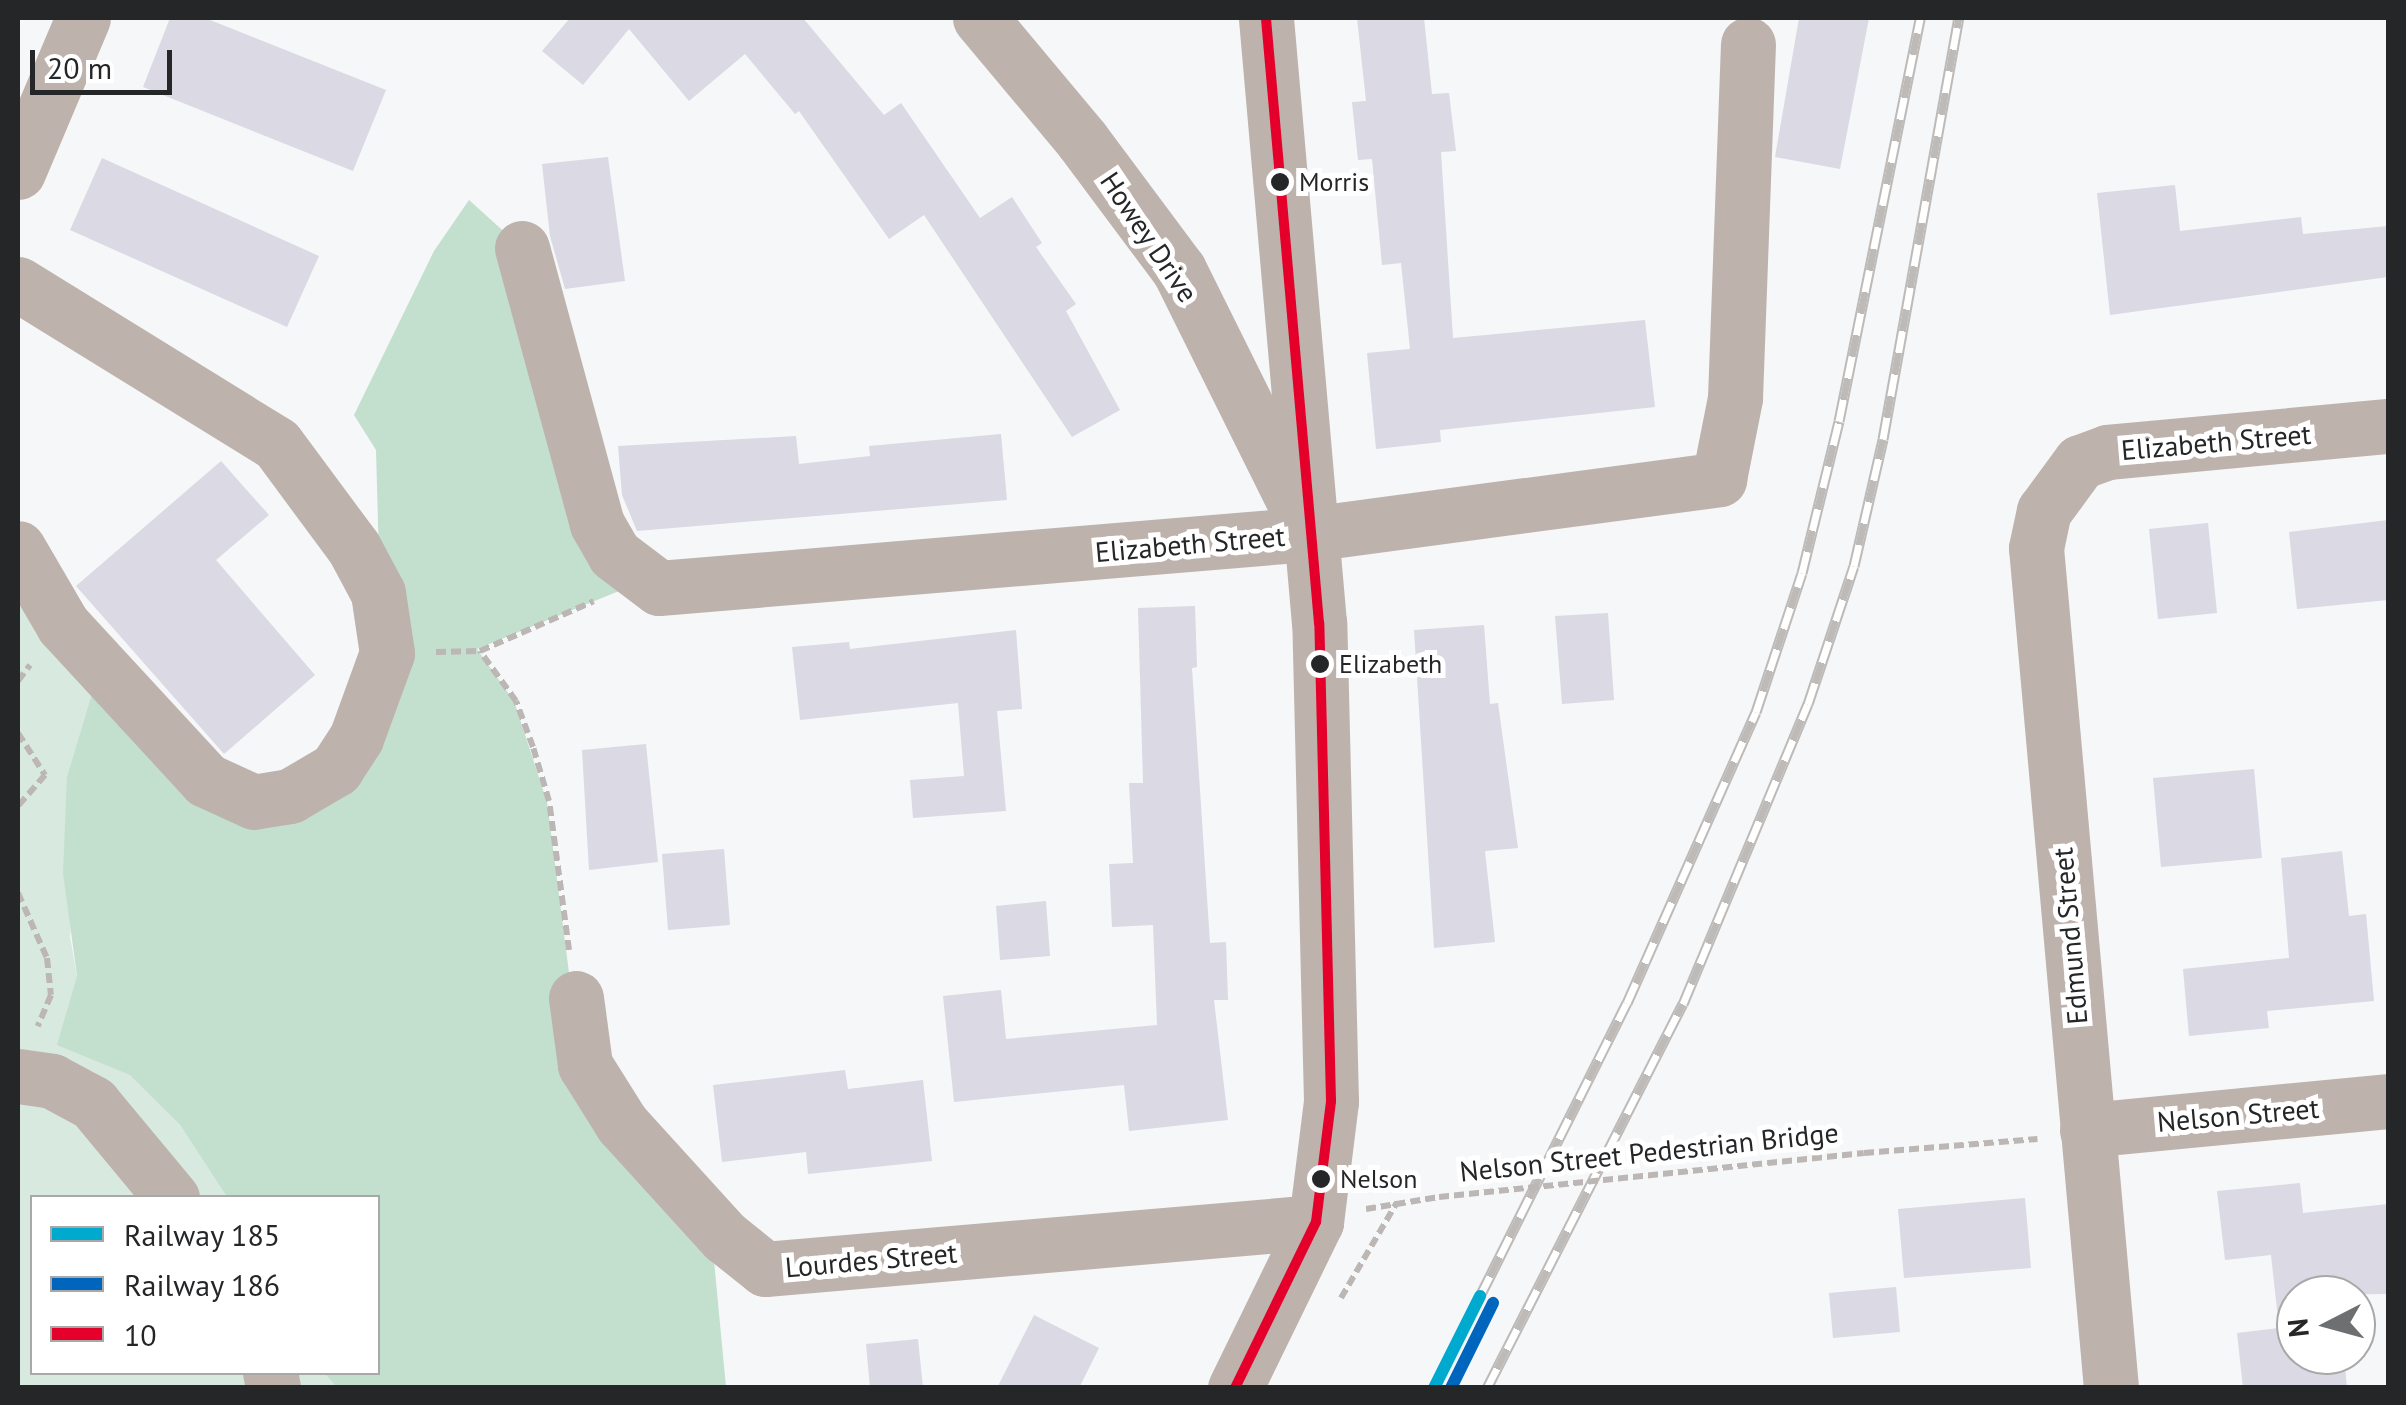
<!DOCTYPE html>
<style>
body{margin:0}
#map{position:relative;width:2406px;height:1405px;overflow:hidden;background:#f5f7f9;font-family:"PT Sans",sans-serif}
div>[style]{position:absolute}
.green>*{inset:0;background:#d8e9df}
.forest>*{inset:0;background:#c3dfce}
.building>*{inset:0;background:#dad9e4}
.path>*{height:6px;margin-top:-3px;transform-origin:0;background:repeating-linear-gradient(90deg,#bcb6b4 0 10px,transparent 0 15px)}
.minor>*{height:55px;margin:-27.5px;padding:0 27.5px;transform-origin:27.5px;border-radius:27.5px;background:#beb2ac}
.rail>*{height:11px;margin-top:-5.5px;transform-origin:0;background:repeating-linear-gradient(90deg,#fff 0 22px,#bdbab8 0 44px);box-sizing:border-box;border-block:2px solid #bdbab8}
.path-bridge>*{height:6px;margin-top:-3px;transform-origin:0;background:repeating-linear-gradient(90deg,#bcb6b4 0 10px,transparent 0 15px)}
.bus-1>*{height:10px;margin:-5px;padding:0 5px;transform-origin:5px;border-radius:5px;background:#e4002b}
.rail-1>*{height:12px;margin:-6px;padding:0 6px;transform-origin:6px;border-radius:6px;background:#00a9ce}
.rail-2>*{height:12px;margin:-6px;padding:0 6px;transform-origin:6px;border-radius:6px;background:#0065bd}
.dots>*{width:28px;height:28px;translate:-50% -50%;box-sizing:border-box;border:5px solid #fff;border-radius:50%}
span{translate:-50% -50%;white-space:nowrap;text-align:center;line-height:1.15;-webkit-text-stroke:10px #fff;paint-order:stroke}
.bus-label{font-size:26px;color:#252628}
.left{translate:0 -50%;text-align:left}
.street-label{font-size:28px;color:#252628}
.frame{position:absolute;inset:0;border:20px solid #252628;pointer-events:none}
.legend{position:absolute;left:30px;top:1195px;width:350px;height:180px;box-sizing:border-box;background:#fff;border:2px solid #a8a8a9;margin:0;padding:12px 18px;list-style:none;font-size:30px;color:#252628}
.legend li{display:flex;align-items:center;gap:20px;height:50px}
.legend b{width:50px;border:2px solid #a8a8a9}
.north{position:absolute;left:2276px;top:1275px;width:100px;height:100px;box-sizing:border-box;background:#fff;border:2px solid #a8a8a9;border-radius:50%;rotate:264deg;font-size:28px;font-weight:700;line-height:40px;text-align:center;color:#252628}
.north::after{content:'';display:block;margin:auto;width:35px;height:45px;background:#6e6f71;clip-path:polygon(50% 0,100% 100%,50% 72%,0 100%)}
.scale{position:absolute;left:30px;top:50px;width:142px;height:45px;box-sizing:border-box;border:5px solid #252628;border-top:0;padding-left:12px;font-size:30px;line-height:35px;white-space:nowrap;color:#252628;-webkit-text-stroke:8px #fff;paint-order:stroke}
</style>
<div id="map">
<div class="green">
<div style="clip-path:polygon(18px 596px,95px 684px,70px 936px,77px 977px,58px 1044px,130px 1074px,180px 1125px,227px 1197px,32px 1198px,32px 1372px,324px 1373px,337px 1387px,18px 1387px)"></div>
</div>
<div class="forest">
<div style="clip-path:polygon(469px 200px,520px 246px,624px 589px,477px 649px,514px 701px,547px 802px,581px 1066px,711px 1229px,726px 1387px,337px 1387px,324px 1373px,378px 1372px,378px 1198px,227px 1197px,180px 1125px,130px 1075px,57px 1045px,77px 976px,63px 873px,67px 777px,95px 684px,203px 782px,339px 772px,380px 594px,376px 450px,354px 415px,434px 251px)"></div>
</div>
<div class="building">
<div style="clip-path:polygon(170px 18px,205px 18px,386px 90px,353px 171px,143px 87px)"></div>
<div style="clip-path:polygon(570px 18px,803px 18px,884px 115px,901px 103px,980px 218px,1012px 197px,1042px 243px,1036px 247px,1076px 304px,1066px 311px,1120px 410px,1072px 437px,924px 215px,889px 239px,799px 111px,795px 114px,745px 54px,689px 101px,629px 29px,583px 85px,542px 51px)"></div>
<div style="clip-path:polygon(1357px 18px,1424px 18px,1432px 94px,1449px 93px,1456px 151px,1441px 152px,1453px 338px,1645px 320px,1655px 407px,1440px 430px,1441px 442px,1376px 449px,1367px 353px,1410px 349px,1401px 263px,1382px 265px,1372px 159px,1358px 160px,1352px 102px,1366px 101px)"></div>
<div style="clip-path:polygon(1799px 18px,1869px 18px,1840px 169px,1775px 157px)"></div>
<div style="clip-path:polygon(608px 157px,625px 281px,565px 289px,550px 236px,542px 164px)"></div>
<div style="clip-path:polygon(102px 158px,319px 256px,287px 327px,70px 230px)"></div>
<div style="clip-path:polygon(2175px 185px,2180px 231px,2301px 217px,2303px 234px,2388px 226px,2388px 277px,2110px 315px,2097px 193px)"></div>
<div style="clip-path:polygon(1001px 434px,1007px 500px,637px 531px,622px 495px,618px 446px,796px 436px,799px 464px,870px 456px,869px 446px)"></div>
<div style="clip-path:polygon(221px 461px,269px 515px,216px 560px,315px 675px,224px 754px,76px 586px)"></div>
<div style="clip-path:polygon(2388px 520px,2388px 600px,2297px 609px,2289px 532px)"></div>
<div style="clip-path:polygon(2208px 523px,2217px 613px,2158px 619px,2149px 529px)"></div>
<div style="clip-path:polygon(1195px 606px,1197px 667px,1192px 668px,1210px 943px,1226px 942px,1228px 1000px,1214px 1000px,1228px 1120px,1129px 1131px,1124px 1085px,954px 1102px,943px 996px,1001px 990px,1006px 1039px,1157px 1025px,1153px 925px,1112px 927px,1109px 864px,1133px 863px,1129px 783px,1143px 783px,1138px 608px)"></div>
<div style="clip-path:polygon(1608px 613px,1614px 700px,1562px 704px,1555px 616px)"></div>
<div style="clip-path:polygon(1484px 625px,1490px 704px,1498px 703px,1518px 848px,1485px 851px,1495px 942px,1434px 948px,1414px 630px)"></div>
<div style="clip-path:polygon(1016px 630px,1022px 709px,997px 711px,1006px 811px,913px 818px,910px 780px,964px 776px,958px 703px,800px 720px,792px 647px,849px 642px,850px 649px)"></div>
<div style="clip-path:polygon(646px 744px,658px 862px,589px 870px,582px 750px)"></div>
<div style="clip-path:polygon(2254px 769px,2262px 858px,2161px 867px,2153px 778px)"></div>
<div style="clip-path:polygon(724px 849px,730px 925px,668px 930px,662px 854px)"></div>
<div style="clip-path:polygon(2342px 851px,2349px 916px,2366px 914px,2374px 1001px,2267px 1011px,2269px 1028px,2189px 1036px,2183px 969px,2289px 958px,2281px 858px)"></div>
<div style="clip-path:polygon(1046px 901px,1050px 956px,1000px 960px,996px 906px)"></div>
<div style="clip-path:polygon(845px 1070px,848px 1089px,923px 1080px,932px 1161px,808px 1174px,806px 1152px,722px 1162px,713px 1085px)"></div>
<div style="clip-path:polygon(2300px 1183px,2303px 1213px,2388px 1204px,2388px 1294px,2296px 1295px,2296px 1355px,2344px 1355px,2347px 1388px,2243px 1388px,2237px 1333px,2279px 1328px,2271px 1255px,2225px 1260px,2217px 1191px)"></div>
<div style="clip-path:polygon(2025px 1198px,2031px 1268px,1904px 1278px,1898px 1209px)"></div>
<div style="clip-path:polygon(1896px 1287px,1900px 1332px,1833px 1338px,1829px 1293px)"></div>
<div style="clip-path:polygon(1034px 1315px,1099px 1348px,1079px 1388px,997px 1388px)"></div>
<div style="clip-path:polygon(918px 1339px,923px 1388px,870px 1388px,866px 1344px)"></div>
</div>
<div class="path">
<div style="left:436px;top:652px;width:44px;rotate:-1.3deg"></div>
<div style="left:18px;top:681px;width:20px;rotate:-53deg"></div>
<div style="left:18px;top:733px;width:50px;rotate:57.3deg"></div>
<div style="left:45px;top:775px;width:41px;rotate:131.1deg"></div>
<div style="left:18px;top:893px;width:71px;rotate:66deg"></div>
<div style="left:47px;top:958px;width:37px;rotate:84deg"></div>
<div style="left:51px;top:995px;width:34px;rotate:113deg"></div>
<div style="left:569px;top:950px;width:150px;rotate:-97.6deg"></div>
<div style="left:549px;top:801px;width:56px;rotate:-106.5deg"></div>
<div style="left:533px;top:747px;width:49px;rotate:-110.3deg"></div>
<div style="left:516px;top:701px;width:62px;rotate:-125.8deg"></div>
<div style="left:480px;top:651px;width:124px;rotate:-23.7deg"></div>
<div style="left:1864px;top:1153px;width:174px;rotate:-4.6deg"></div>
<div style="left:1366px;top:1209px;width:74px;rotate:-9.3deg"></div>
<div style="left:1341px;top:1298px;width:111px;rotate:-59.7deg"></div>
</div>
<div class="minor">
<div style="left:980px;top:18px;width:159px;rotate:50.1deg"></div>
<div style="left:1082px;top:140px;width:162px;rotate:53.3deg"></div>
<div style="left:1179px;top:270px;width:261px;rotate:63.6deg"></div>
<div style="left:18px;top:172px;width:167px;rotate:-67.1deg"></div>
<div style="left:522px;top:248px;width:286px;rotate:74.8deg"></div>
<div style="left:597px;top:524px;width:34px;rotate:60deg"></div>
<div style="left:614px;top:554px;width:56px;rotate:37.1deg"></div>
<div style="left:659px;top:588px;width:652px;rotate:-4.75deg"></div>
<div style="left:1309px;top:534px;width:414px;rotate:-7.6deg"></div>
<div style="left:1719px;top:479px;width:83px;rotate:-78.8deg"></div>
<div style="left:1735px;top:398px;width:354px;rotate:-87.9deg"></div>
<div style="left:18px;top:284px;width:304px;rotate:31.7deg"></div>
<div style="left:277px;top:444px;width:129px;rotate:53.5deg"></div>
<div style="left:354px;top:548px;width:51px;rotate:61.9deg"></div>
<div style="left:378px;top:593px;width:61px;rotate:81.5deg"></div>
<div style="left:387px;top:653px;width:90px;rotate:110deg"></div>
<div style="left:356px;top:738px;width:37px;rotate:123deg"></div>
<div style="left:336px;top:769px;width:53px;rotate:149.6deg"></div>
<div style="left:290px;top:796px;width:36px;rotate:171deg"></div>
<div style="left:254px;top:802px;width:53px;rotate:-155.4deg"></div>
<div style="left:206px;top:780px;width:211px;rotate:-132.7deg"></div>
<div style="left:63px;top:625px;width:89px;rotate:-120.3deg"></div>
<div style="left:576px;top:998px;width:68px;rotate:82.3deg"></div>
<div style="left:585px;top:1065px;width:70px;rotate:57.9deg"></div>
<div style="left:622px;top:1124px;width:153px;rotate:47.7deg"></div>
<div style="left:725px;top:1237px;width:51px;rotate:38.7deg"></div>
<div style="left:765px;top:1269px;width:553px;rotate:-4.88deg"></div>
<div style="left:18px;top:1076px;width:34px;rotate:8deg"></div>
<div style="left:52px;top:1081px;width:47px;rotate:28.2deg"></div>
<div style="left:93px;top:1103px;width:124px;rotate:50.3deg"></div>
<div style="left:2087px;top:1130px;width:302px;rotate:-5.5deg"></div>
<div style="left:270px;top:1372px;width:16px;rotate:79deg"></div>
<div style="left:1235px;top:1388px;width:185px;rotate:-64deg"></div>
<div style="left:1316px;top:1222px;width:122px;rotate:-82.9deg"></div>
<div style="left:1331px;top:1101px;width:478px;rotate:-91.4deg"></div>
<div style="left:1319px;top:623px;width:607px;rotate:-95.01deg"></div>
<div style="left:2111px;top:1388px;width:843px;rotate:-95.1deg"></div>
<div style="left:2036px;top:548px;width:38px;rotate:-78deg"></div>
<div style="left:2044px;top:511px;width:61px;rotate:-53.7deg"></div>
<div style="left:2080px;top:462px;width:29px;rotate:-20deg"></div>
<div style="left:2107px;top:452px;width:282px;rotate:-5.3deg"></div>
</div>
<div class="rail">
<div style="left:1480px;top:1296px;width:328px;rotate:-63.4deg"></div>
<div style="left:1627px;top:1003px;width:318px;rotate:-66.1deg"></div>
<div style="left:1756px;top:712px;width:146px;rotate:-71.7deg"></div>
<div style="left:1802px;top:573px;width:156px;rotate:-76.3deg"></div>
<div style="left:1839px;top:421px;width:411px;rotate:-78.6deg"></div>
<div style="left:1487px;top:1388px;width:431px;rotate:-63deg"></div>
<div style="left:1683px;top:1004px;width:325px;rotate:-67.4deg"></div>
<div style="left:1808px;top:704px;width:145px;rotate:-71.6deg"></div>
<div style="left:1854px;top:566px;width:130px;rotate:-77.1deg"></div>
<div style="left:1883px;top:439px;width:428px;rotate:-79.8deg"></div>
</div>
<div class="path-bridge">
<div style="left:1439px;top:1197px;width:427px;rotate:-5.9deg"></div>
</div>
<div class="bus-1">
<div style="left:1235px;top:1388px;width:185px;rotate:-64deg"></div>
<div style="left:1316px;top:1222px;width:122px;rotate:-82.9deg"></div>
<div style="left:1331px;top:1101px;width:478px;rotate:-91.4deg"></div>
<div style="left:1319px;top:623px;width:607px;rotate:-95.01deg"></div>
</div>
<div class="rail-1">
<div style="left:1434px;top:1388px;width:103px;rotate:-63.4deg"></div>
</div>
<div class="rail-2">
<div style="left:1451px;top:1388px;width:95px;rotate:-63.7deg"></div>
</div>
<div class="dots">
<div style="left:1280px;top:182px;background:#252628"></div>
<div style="left:1320px;top:664px;background:#252628"></div>
<div style="left:1321px;top:1179px;background:#252628"></div>
</div>
<div class="bus-label">
<span class="left" style="left:1299px;top:182px">Morris</span>
<span class="left" style="left:1339px;top:664px">Elizabeth</span>
<span class="left" style="left:1340px;top:1179px">Nelson</span>
</div>
<div class="street-label">
<span style="left:1149px;top:237px;rotate:56deg">Howey Drive</span>
<span style="left:2216px;top:442px;rotate:-5deg">Elizabeth Street</span>
<span style="left:1190px;top:544px;rotate:-5deg">Elizabeth Street</span>
<span style="left:2070px;top:936px;rotate:-95deg">Edmund Street</span>
<span style="left:2238px;top:1115px;rotate:-5deg">Nelson Street</span>
<span style="left:1649px;top:1152px;rotate:-6deg">Nelson Street Pedestrian Bridge</span>
<span style="left:871px;top:1260px;rotate:-5deg">Lourdes Street</span>
</div>
<div class="frame"></div>
<ul class="legend">
<li><b style="height:12px;background:#00a9ce"></b>Railway 185</li>
<li><b style="height:12px;background:#0065bd"></b>Railway 186</li>
<li><b style="height:12px;background:#e4002b"></b>10</li>
</ul>
<div class="north">N</div>
<div class="scale">20 m</div>
</div>
